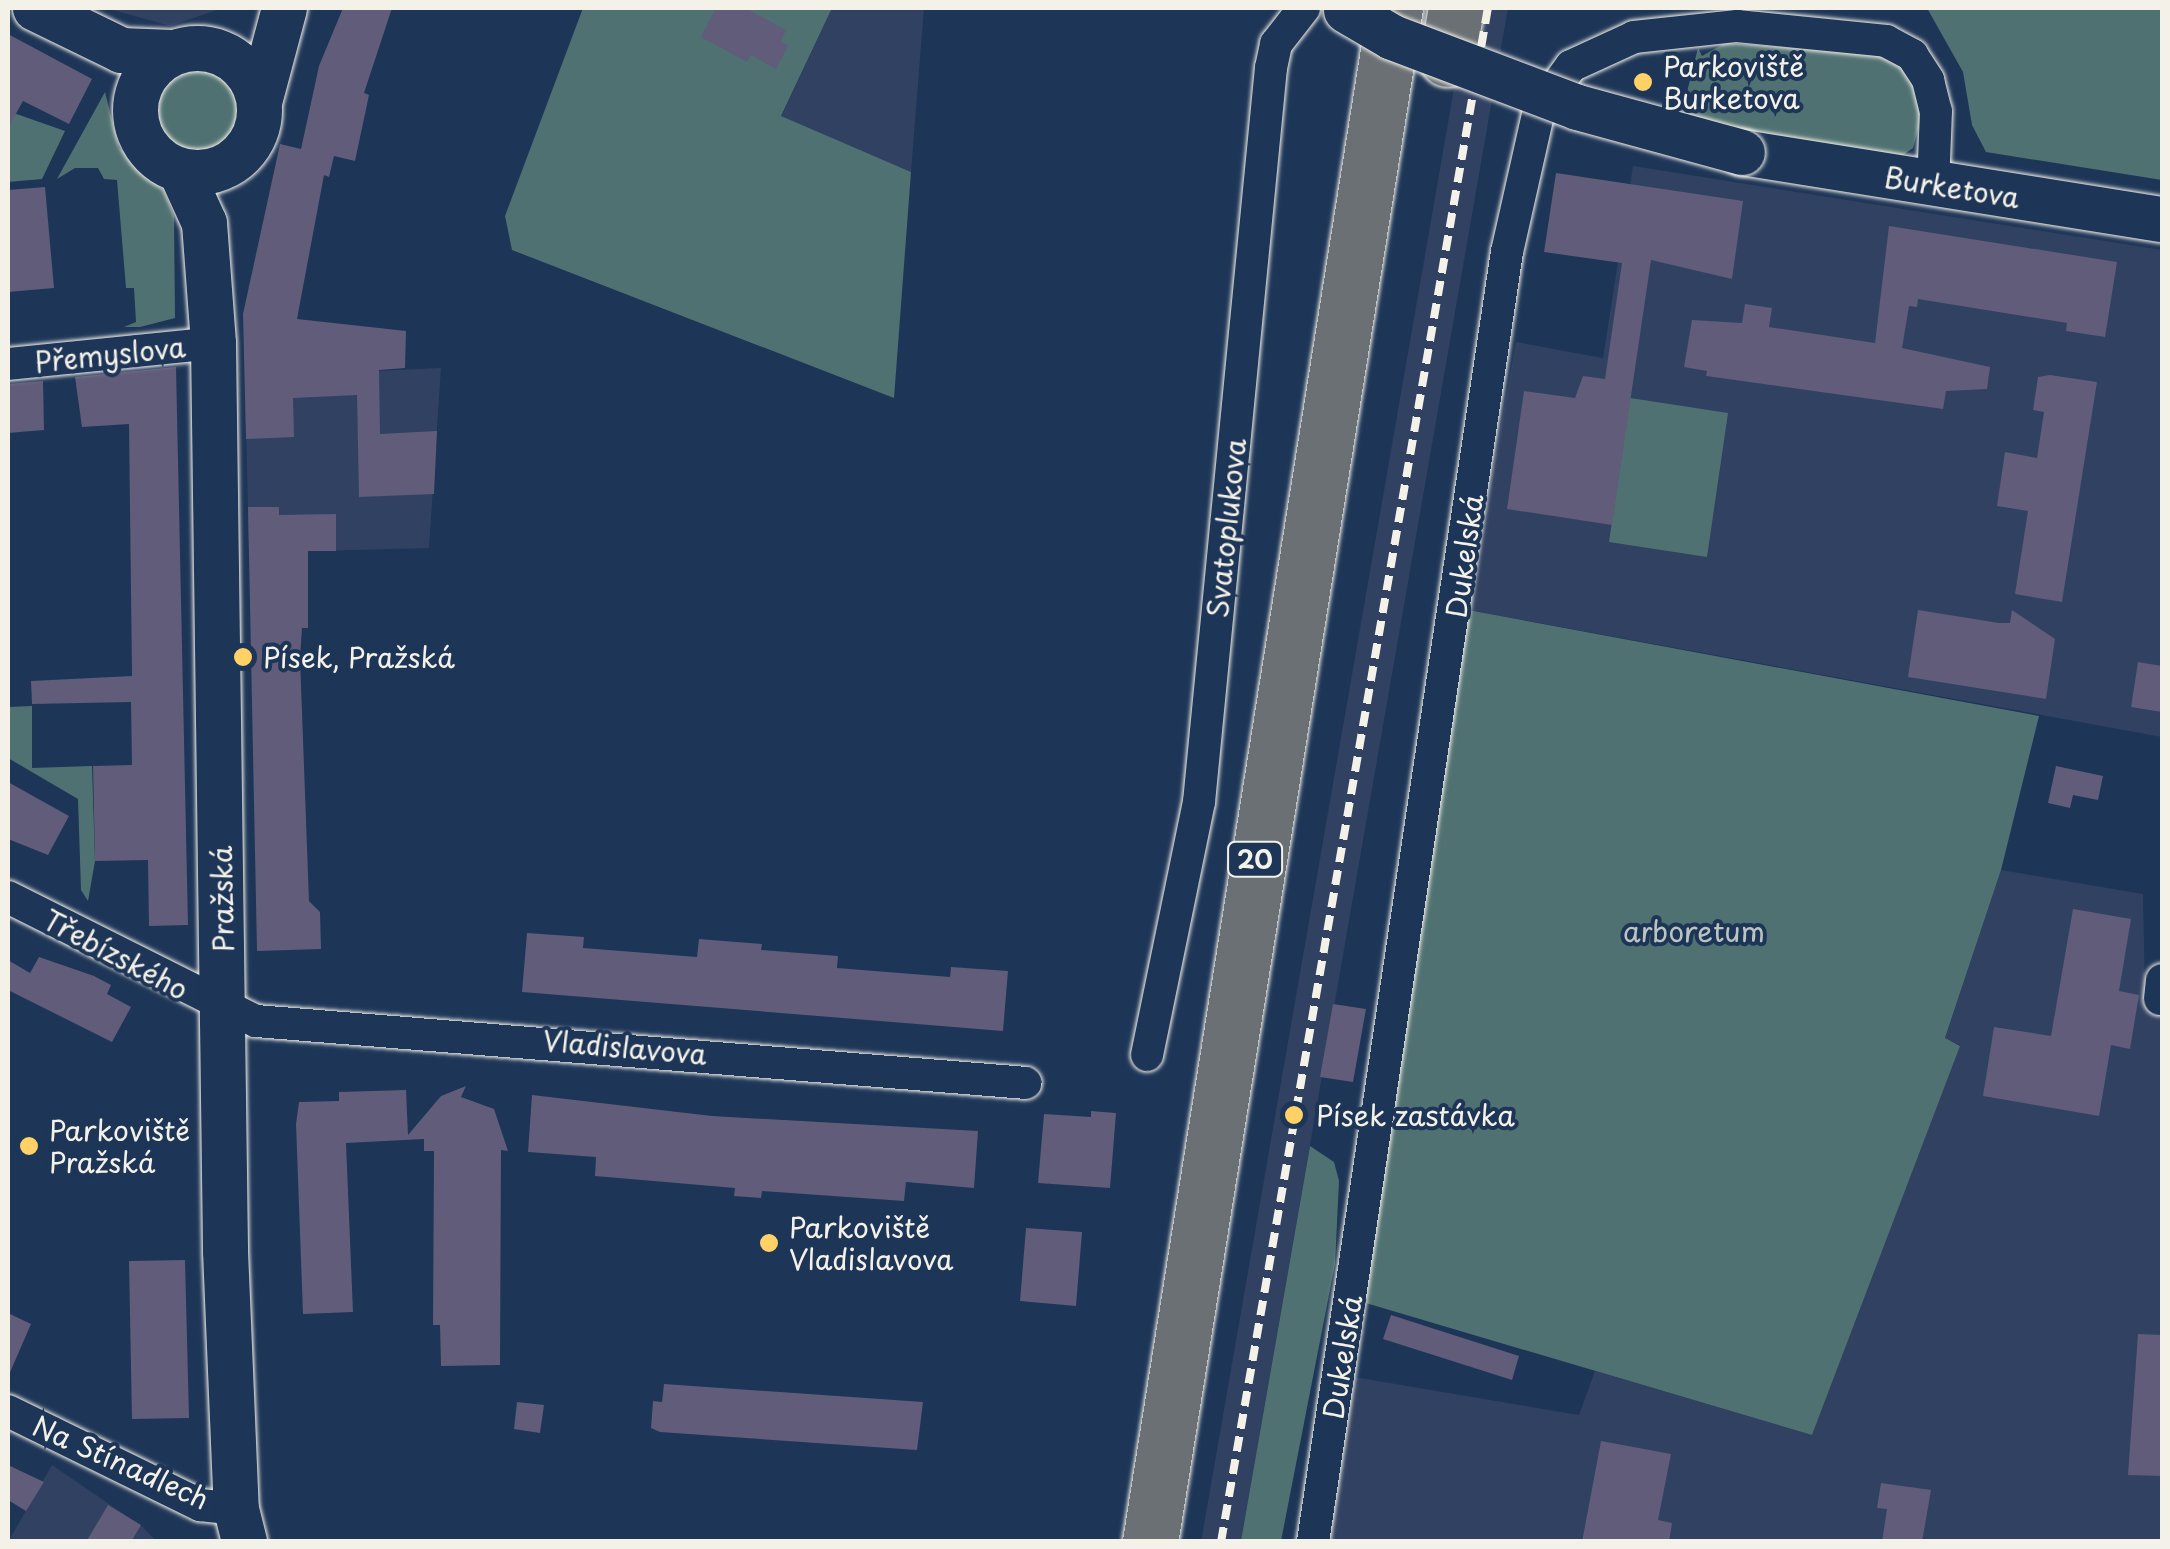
<!DOCTYPE html>
<meta charset="utf-8">
<style>
body{margin:0}
#map{position:relative;width:2170px;height:1549px;overflow:hidden;background:#1d3557;font-family:"Playpen Sans",sans-serif}
div>[style]{position:absolute}
.built>*{inset:0;background:#314162}
.green>*{inset:0;background:#507172}
.round{border-radius:50%}
.building>*{inset:0;background:#605c7a}
.roads{filter:drop-shadow(0 0 2px #f4f1e8) drop-shadow(0 0 2px #f4f1e8)}
.street>*{height:32px;margin:-16px;padding:0 16px;transform-origin:16px;border-radius:16px;background:#1d3557}
.secondary>*{height:45px;margin:-22.5px;padding:0 22.5px;transform-origin:22.5px;border-radius:22.5px;background:#1d3557}
.secondary>.ring{margin:-22.5px;padding:0;box-sizing:content-box;background:none;border:45px solid #1d3557;border-radius:50%}
.highway>*{height:55px;margin:-27.5px;padding:0 27.5px;transform-origin:27.5px;border-radius:27.5px;background:#6a7074}
.rail>*{height:8px;margin-top:-4px;transform-origin:0;background:repeating-linear-gradient(90deg,#f4f1e8 0 15px,transparent 0 23px)}
.bridges{filter:drop-shadow(0 0 2px #f4f1e8) drop-shadow(0 0 2px #f4f1e8)}
.secondary-bridge>*{height:45px;margin:-22.5px;padding:0 22.5px;transform-origin:22.5px;border-radius:22.5px;background:#1d3557}
.dots>*{width:28px;height:28px;translate:-50% -50%;box-sizing:border-box;border:5px solid #1d3557;border-radius:50%}
span{translate:-50% -50%;white-space:nowrap;text-align:center;line-height:1.15;-webkit-text-stroke:8px #1d3557;paint-order:stroke}
.shield-label span{padding:2px 8px;background:#1d3557;border:2px solid;border-radius:8px;-webkit-text-stroke-width:0}
.shield-label{font-size:25px;color:#f4f1e8;font-weight:700}
.poi-label{font-size:28px;color:#f4f1e8}
.left{translate:0 -50%;text-align:left}
.street-label{font-size:28px;color:#f4f1e8}
.park-label{font-size:28px;color:#bbc4bf}
.frame{position:absolute;inset:0;border:10px solid #f4f1e8;pointer-events:none}
</style>
<div id="map">
<div class="built">
<div style="clip-path:polygon(106px 8px,223px 8px,170px 26px)"></div>
<div style="clip-path:polygon(832px 8px,924px 8px,911px 172px,781px 117px)"></div>
<div style="clip-path:polygon(1468px 8px,1508px 8px,1241px 1541px,1201px 1542px)"></div>
<div style="clip-path:polygon(1633px 166px,2162px 250px,2162px 737px,1468px 610px,1516px 342px,1603px 358px)"></div>
<div style="clip-path:polygon(441px 368px,429px 548px,249px 553px,245px 377px)"></div>
<div style="clip-path:polygon(2001px 870px,2143px 894px,2145px 993px,2162px 997px,2162px 1541px,1327px 1542px,1354px 1377px,1579px 1415px,1595px 1371px,1812px 1435px,1960px 1045px,1945px 1039px)"></div>
<div style="clip-path:polygon(52px 1465px,143px 1527px,156px 1541px,8px 1542px)"></div>
</div>
<div class="green">
<div style="clip-path:polygon(583px 8px,832px 8px,781px 116px,911px 172px,894px 398px,512px 250px,505px 216px)"></div>
<div style="clip-path:polygon(1927px 8px,2162px 8px,2162px 180px,1986px 152px,1972px 125px,1963px 72px)"></div>
<div style="clip-path:polygon(1725px 43px,1893px 56px,1914px 79px,1924px 108px,1913px 148px,1896px 160px,1681px 116px,1698px 48px,1702px 56px)"></div>
<div class="round" style="left:155px;top:66px;width:86px;height:86px"></div>
<div style="clip-path:polygon(105px 92px,119px 148px,164px 191px,174px 216px,175px 318px,140px 327px,124px 327px,136px 322px,134px 288px,126px 288px,117px 180px,104px 179px,98px 168px,75px 168px,57px 179px)"></div>
<div style="clip-path:polygon(8px 111px,65px 131px,42px 179px,8px 182px)"></div>
<div style="clip-path:polygon(1630px 398px,1728px 413px,1707px 557px,1609px 542px)"></div>
<div style="clip-path:polygon(1468px 610px,2039px 716px,2001px 870px,1945px 1038px,1960px 1046px,1812px 1435px,1359px 1301px)"></div>
<div style="clip-path:polygon(32px 706px,32px 768px,92px 766px,95px 861px,88px 901px,81px 890px,78px 799px,8px 758px,8px 707px)"></div>
<div style="clip-path:polygon(1310px 1146px,1334px 1162px,1339px 1181px,1335px 1264px,1281px 1541px,1241px 1541px)"></div>
</div>
<div class="building">
<div style="clip-path:polygon(343px 8px,392px 8px,364px 93px,369px 95px,355px 161px,334px 156px,329px 177px,324px 175px,297px 319px,406px 331px,405px 368px,379px 370px,380px 434px,437px 431px,434px 494px,359px 497px,357px 395px,293px 398px,294px 437px,246px 439px,243px 314px,280px 144px,301px 149px,319px 66px)"></div>
<div style="clip-path:polygon(716px 8px,745px 8px,786px 30px,781px 41px,788px 46px,776px 69px,751px 55px,747px 62px,701px 37px)"></div>
<div style="clip-path:polygon(8px 34px,92px 79px,69px 124px,23px 101px,8px 128px)"></div>
<div style="clip-path:polygon(1556px 173px,1743px 201px,1732px 279px,1651px 260px,1612px 525px,1507px 509px,1524px 391px,1575px 398px,1583px 376px,1605px 379px,1622px 263px,1544px 252px)"></div>
<div style="clip-path:polygon(45px 187px,54px 288px,8px 292px,8px 190px)"></div>
<div style="clip-path:polygon(1889px 226px,2117px 262px,2105px 337px,2066px 331px,2067px 323px,1918px 299px,1917px 307px,1909px 306px,1902px 348px,1990px 367px,1987px 389px,1946px 391px,1943px 409px,1706px 376px,1707px 371px,1684px 367px,1692px 320px,1742px 323px,1745px 304px,1772px 308px,1769px 327px,1875px 343px)"></div>
<div style="clip-path:polygon(176px 367px,188px 925px,149px 926px,148px 860px,95px 861px,93px 766px,132px 765px,131px 702px,32px 704px,31px 681px,132px 676px,129px 424px,82px 427px,75px 377px)"></div>
<div style="clip-path:polygon(2050px 375px,2097px 382px,2062px 602px,2015px 594px,2028px 511px,1997px 506px,2005px 452px,2037px 458px,2044px 412px,2033px 410px,2038px 377px)"></div>
<div style="clip-path:polygon(43px 381px,44px 430px,8px 433px,8px 384px)"></div>
<div style="clip-path:polygon(248px 507px,279px 507px,279px 515px,336px 514px,336px 551px,308px 551px,308px 628px,302px 628px,300px 658px,309px 901px,320px 912px,321px 949px,257px 951px)"></div>
<div style="clip-path:polygon(1918px 610px,1999px 623px,2010px 623px,2012px 610px,2055px 639px,2046px 699px,1908px 677px)"></div>
<div style="clip-path:polygon(2138px 662px,2162px 666px,2162px 712px,2131px 707px)"></div>
<div style="clip-path:polygon(2056px 766px,2103px 776px,2098px 800px,2073px 795px,2070px 808px,2048px 803px)"></div>
<div style="clip-path:polygon(8px 782px,69px 816px,48px 855px,8px 839px)"></div>
<div style="clip-path:polygon(2073px 909px,2131px 919px,2119px 991px,2139px 995px,2130px 1049px,2111px 1045px,2099px 1116px,1983px 1096px,1994px 1027px,2051px 1036px)"></div>
<div style="clip-path:polygon(527px 933px,584px 937px,583px 948px,697px 957px,699px 939px,762px 944px,761px 950px,838px 956px,837px 968px,950px 977px,951px 967px,1008px 971px,1003px 1031px,522px 992px)"></div>
<div style="clip-path:polygon(39px 957px,94px 976px,111px 985px,107px 994px,131px 1007px,112px 1042px,8px 990px,8px 960px,30px 973px)"></div>
<div style="clip-path:polygon(1333px 1004px,1366px 1009px,1353px 1082px,1320px 1077px)"></div>
<div style="clip-path:polygon(466px 1086px,461px 1097px,494px 1109px,508px 1151px,501px 1150px,500px 1365px,441px 1366px,440px 1325px,433px 1325px,434px 1151px,424px 1151px,424px 1139px,346px 1143px,353px 1312px,303px 1314px,296px 1124px,299px 1102px,339px 1101px,339px 1092px,406px 1090px,408px 1135px,441px 1096px)"></div>
<div style="clip-path:polygon(532px 1095px,712px 1116px,978px 1131px,974px 1188px,906px 1182px,904px 1201px,762px 1191px,761px 1198px,734px 1196px,735px 1188px,595px 1176px,596px 1157px,528px 1152px)"></div>
<div style="clip-path:polygon(1091px 1111px,1116px 1113px,1110px 1188px,1038px 1183px,1044px 1114px,1091px 1117px)"></div>
<div style="clip-path:polygon(1026px 1228px,1082px 1232px,1076px 1306px,1020px 1301px)"></div>
<div style="clip-path:polygon(185px 1260px,189px 1418px,132px 1419px,129px 1261px)"></div>
<div style="clip-path:polygon(8px 1313px,31px 1324px,8px 1377px)"></div>
<div style="clip-path:polygon(1391px 1315px,1519px 1356px,1512px 1380px,1383px 1339px)"></div>
<div style="clip-path:polygon(2138px 1334px,2162px 1335px,2162px 1476px,2128px 1475px)"></div>
<div style="clip-path:polygon(664px 1384px,923px 1402px,917px 1450px,660px 1432px,651px 1428px,653px 1401px,662px 1402px)"></div>
<div style="clip-path:polygon(517px 1402px,544px 1405px,540px 1433px,514px 1429px)"></div>
<div style="clip-path:polygon(1601px 1441px,1671px 1454px,1658px 1520px,1672px 1523px,1669px 1542px,1582px 1542px)"></div>
<div style="clip-path:polygon(8px 1465px,44px 1482px,26px 1511px,8px 1500px)"></div>
<div style="clip-path:polygon(1881px 1483px,1931px 1490px,1922px 1542px,1882px 1542px,1887px 1509px,1877px 1508px)"></div>
<div style="clip-path:polygon(108px 1505px,141px 1525px,131px 1542px,86px 1542px)"></div>
</div>
<div class="roads">
<div class="street">
<div style="left:8px;top:364px;width:206px;rotate:-5.8deg"></div>
<div style="left:8px;top:897px;width:277px;rotate:26.6deg"></div>
<div style="left:256px;top:1021px;width:772px;rotate:4.6deg"></div>
<div style="left:2160px;top:999px;width:19px;rotate:-84deg"></div>
<div style="left:1147px;top:1055px;width:258px;rotate:-78.4deg"></div>
<div style="left:1199px;top:802px;width:738px;rotate:-84.4deg"></div>
<div style="left:1271px;top:68px;width:25px;rotate:-78deg"></div>
<div style="left:1276px;top:44px;width:46px;rotate:-52.1deg"></div>
<div style="left:8px;top:1411px;width:214px;rotate:26.1deg"></div>
<div style="left:200px;top:1505px;width:36px;rotate:6deg"></div>
<div style="left:1313px;top:1542px;width:1305px;rotate:-81.45deg"></div>
<div style="left:1507px;top:252px;width:146px;rotate:-77.3deg"></div>
<div style="left:1539px;top:110px;width:54px;rotate:-54deg"></div>
<div style="left:1571px;top:66px;width:69px;rotate:-24.7deg"></div>
<div style="left:1634px;top:37px;width:104px;rotate:-6.1deg"></div>
<div style="left:1737px;top:26px;width:150px;rotate:5.7deg"></div>
<div style="left:1886px;top:41px;width:30px;rotate:28deg"></div>
<div style="left:1912px;top:55px;width:30px;rotate:57deg"></div>
<div style="left:1928px;top:80px;width:32px;rotate:76deg"></div>
<div style="left:1936px;top:111px;width:74px;rotate:92.3deg"></div>
</div>
<div class="secondary">
<div style="left:35px;top:8px;width:96px;rotate:26deg"></div>
<div style="left:121px;top:50px;width:50px;rotate:2.3deg"></div>
<div class="ring" style="left:135px;top:48px;width:79px;height:79px"></div>
<div style="left:259px;top:102px;width:97px;rotate:-75.1deg"></div>
<div style="left:1742px;top:152px;width:425px;rotate:9.1deg"></div>
<div style="left:180px;top:170px;width:58px;rotate:65.6deg"></div>
<div style="left:204px;top:223px;width:120px;rotate:85.7deg"></div>
<div style="left:213px;top:343px;width:908px;rotate:89.24deg"></div>
<div style="left:225px;top:1251px;width:258px;rotate:87.6deg"></div>
<div style="left:236px;top:1509px;width:34px;rotate:76deg"></div>
</div>
<div class="highway">
<div style="left:1447px;top:59px;width:52px;rotate:-80deg"></div>
<div style="left:1150px;top:1542px;width:1553px;rotate:-80.93deg"></div>
</div>
</div>
<div class="rail">
<div style="left:1221px;top:1542px;width:1557px;rotate:-80.13deg"></div>
</div>
<div class="bridges">
<div class="secondary-bridge">
<div style="left:1346px;top:10px;width:53px;rotate:30.4deg"></div>
<div style="left:1392px;top:37px;width:198px;rotate:20.7deg"></div>
<div style="left:1577px;top:107px;width:171px;rotate:15.3deg"></div>
</div>
</div>
<div class="dots">
<div style="left:1643px;top:82px;background:#ffd166"></div>
<div style="left:243px;top:657px;background:#ffd166"></div>
<div style="left:1294px;top:1115px;background:#ffd166"></div>
<div style="left:29px;top:1146px;background:#ffd166"></div>
<div style="left:769px;top:1243px;background:#ffd166"></div>
</div>
<div class="shield-label">
<span style="left:1255px;top:859px">20</span>
</div>
<div class="poi-label">
<span class="left" style="left:1663px;top:82px">Parkoviště<br>Burketova</span>
<span class="left" style="left:263px;top:657px">Písek, Pražská</span>
<span class="left" style="left:1316px;top:1115px">Písek zastávka</span>
<span class="left" style="left:49px;top:1146px">Parkoviště<br>Pražská</span>
<span class="left" style="left:789px;top:1243px">Parkoviště<br>Vladislavova</span>
</div>
<div class="street-label">
<span style="left:1952px;top:187px;rotate:9deg">Burketova</span>
<span style="left:110px;top:354px;rotate:-6deg">Přemyslova</span>
<span style="left:1226px;top:528px;rotate:-84deg">Svatoplukova</span>
<span style="left:1464px;top:556px;rotate:-82deg">Dukelská</span>
<span style="left:222px;top:899px;rotate:-91deg">Pražská</span>
<span style="left:116px;top:954px;rotate:28deg">Třebízského</span>
<span style="left:625px;top:1047px;rotate:5deg">Vladislavova</span>
<span style="left:1342px;top:1357px;rotate:-81deg">Dukelská</span>
<span style="left:121px;top:1462px;rotate:24deg">Na Stínadlech</span>
</div>
<div class="park-label">
<span style="left:1694px;top:931px">arboretum</span>
</div>
<div class="frame"></div>
</div>
